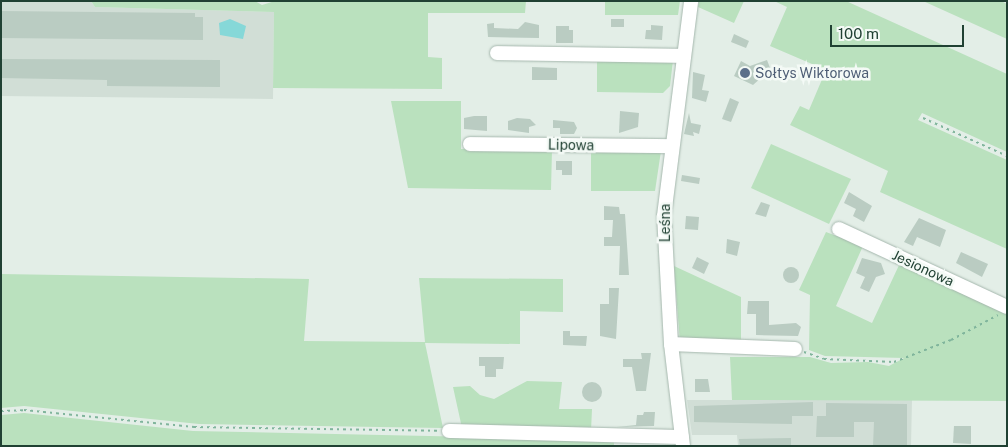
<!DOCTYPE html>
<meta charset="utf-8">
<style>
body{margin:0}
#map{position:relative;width:1008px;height:447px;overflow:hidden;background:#e3eee7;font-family:"Public Sans",sans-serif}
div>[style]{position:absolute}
.built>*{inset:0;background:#d1ded6}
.green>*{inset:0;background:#bae1be}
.water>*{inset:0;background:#86d8d8}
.building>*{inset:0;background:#baccc2}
.round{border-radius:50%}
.path>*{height:2px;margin-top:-1px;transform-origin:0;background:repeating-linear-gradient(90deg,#80b59c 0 2.5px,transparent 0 6.5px)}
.roads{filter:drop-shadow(0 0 1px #a5b7ad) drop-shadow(0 0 1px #a5b7ad)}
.minor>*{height:14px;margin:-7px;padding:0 7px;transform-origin:7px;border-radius:7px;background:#fff}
.dots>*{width:14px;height:14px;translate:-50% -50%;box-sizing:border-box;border:2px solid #f4faf6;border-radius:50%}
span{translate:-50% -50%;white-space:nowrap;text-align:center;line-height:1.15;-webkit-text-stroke:5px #f4faf6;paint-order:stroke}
.service-label{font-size:14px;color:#4e5e75}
.left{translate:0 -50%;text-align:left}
.street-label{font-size:14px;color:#204133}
.frame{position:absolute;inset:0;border:2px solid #204133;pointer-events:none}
.scale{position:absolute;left:830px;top:25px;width:134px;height:22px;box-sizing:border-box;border:2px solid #204133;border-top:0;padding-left:6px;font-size:15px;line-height:18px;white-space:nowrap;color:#204133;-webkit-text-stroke:4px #f4faf6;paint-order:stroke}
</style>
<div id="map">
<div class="built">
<div style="clip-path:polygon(1px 1px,91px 1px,95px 7px,274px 12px,273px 99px,1px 96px)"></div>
<div style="clip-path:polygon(687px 400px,912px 400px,911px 446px,738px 446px,737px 435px,692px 435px)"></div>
</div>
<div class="green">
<div style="clip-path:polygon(91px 1px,255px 1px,262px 5px,275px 1px,526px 1px,525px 13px,428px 13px,428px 57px,442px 58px,442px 89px,273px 88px,274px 12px,95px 7px)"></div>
<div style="clip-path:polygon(605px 1px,680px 1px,678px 15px,605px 15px)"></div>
<div style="clip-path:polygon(699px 1px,744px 1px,734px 23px,698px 7px)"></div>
<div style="clip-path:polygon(774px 1px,846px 1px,1007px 74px,1007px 152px,922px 113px,918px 120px,1007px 160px,1007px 249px,880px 192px,888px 171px,790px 125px,800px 106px,809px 110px,826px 70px,770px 46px,787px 7px)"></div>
<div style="clip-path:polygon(923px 1px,1001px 1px,1007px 4px,1007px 39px)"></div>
<div style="clip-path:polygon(597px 59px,673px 60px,670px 86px,663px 93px,597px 92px)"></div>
<div style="clip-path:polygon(391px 101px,461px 101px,461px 149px,552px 150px,551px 190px,408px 188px)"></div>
<div style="clip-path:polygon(771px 144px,851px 179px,829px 224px,751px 188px)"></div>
<div style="clip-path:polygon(591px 150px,661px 151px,655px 191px,591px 191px)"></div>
<div style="clip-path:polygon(826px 232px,863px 246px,836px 306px,872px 323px,900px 263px,1007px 311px,1007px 401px,732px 400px,730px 357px,810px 357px,831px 363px,868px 362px,889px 366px,904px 358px,825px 356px,809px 350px,810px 295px,799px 290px)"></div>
<div style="clip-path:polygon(674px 266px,741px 297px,741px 344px,680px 342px)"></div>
<div style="clip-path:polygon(1px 274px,309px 279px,304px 341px,425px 342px,419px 278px,563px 279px,563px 312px,520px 311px,520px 344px,425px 343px,443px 428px,199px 424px,24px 406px,1px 408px)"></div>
<div style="clip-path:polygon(527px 381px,562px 382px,559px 409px,592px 409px,591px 431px,462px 428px,453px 387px,470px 386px,480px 395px,494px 399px)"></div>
<div style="clip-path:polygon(24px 413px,193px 431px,614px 440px,614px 446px,1px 446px,1px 415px)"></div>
</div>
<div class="water">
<div style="clip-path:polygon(230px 19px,246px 26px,243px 39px,220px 35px,219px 23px)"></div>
</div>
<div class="building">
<div style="clip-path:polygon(1px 11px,195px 13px,195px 17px,203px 17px,203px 40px,1px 38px)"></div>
<div style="clip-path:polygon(611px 19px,624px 19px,624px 27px,611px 27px)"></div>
<div style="clip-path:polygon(525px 22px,539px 25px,539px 38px,488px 37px,487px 24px,494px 23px,494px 28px,518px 29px)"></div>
<div style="clip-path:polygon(651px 25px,663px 26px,662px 40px,645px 39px,646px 30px,651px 30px)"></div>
<div style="clip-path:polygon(556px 26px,569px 26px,569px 30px,573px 30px,573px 43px,556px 43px)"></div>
<div style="clip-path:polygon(734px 34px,749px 41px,746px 48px,731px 42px)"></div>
<div style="clip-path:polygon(1px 59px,220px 60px,220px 87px,107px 86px,107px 80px,1px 78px)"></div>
<div style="clip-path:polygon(767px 60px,772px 73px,758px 67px,762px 77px,753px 85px,734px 76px,741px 61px,750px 66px)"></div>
<div style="clip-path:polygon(532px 67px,557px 68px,557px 80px,532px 80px)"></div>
<div style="clip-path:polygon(693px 72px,705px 75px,702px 90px,709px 91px,706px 102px,692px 98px)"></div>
<div style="clip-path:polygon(730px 98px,739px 102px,731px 122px,722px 119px)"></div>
<div style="clip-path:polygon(620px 111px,639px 113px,638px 127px,619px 133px)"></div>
<div style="clip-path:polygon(689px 113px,691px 123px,701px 125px,699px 134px,693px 132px,694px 136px,684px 134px)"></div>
<div style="clip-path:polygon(474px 116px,487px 116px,487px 131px,464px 129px,464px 118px)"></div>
<div style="clip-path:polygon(517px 118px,530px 119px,536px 125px,529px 127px,529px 133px,508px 130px,508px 121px)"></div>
<div style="clip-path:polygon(553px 120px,574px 122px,577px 128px,574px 134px,560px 134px,560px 128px,553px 128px)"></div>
<div style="clip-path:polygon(556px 161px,572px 161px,572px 175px,562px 175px,562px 170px,556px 170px)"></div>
<div style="clip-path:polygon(682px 175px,700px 178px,699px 184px,681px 181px)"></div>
<div style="clip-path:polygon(849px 192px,872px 206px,864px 222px,853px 216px,856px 209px,844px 203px)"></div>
<div style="clip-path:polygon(761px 202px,770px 205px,766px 217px,755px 214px)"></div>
<div style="clip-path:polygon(604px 206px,619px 207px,620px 214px,625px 214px,629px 275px,619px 275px,620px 246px,604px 246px,604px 237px,612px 237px,613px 220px,604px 220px)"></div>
<div style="clip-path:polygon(686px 216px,699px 217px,698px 230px,685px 229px)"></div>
<div style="clip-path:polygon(919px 218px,946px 230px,940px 247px,917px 237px,913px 246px,904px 242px)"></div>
<div style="clip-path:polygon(727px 239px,740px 242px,737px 256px,726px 253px)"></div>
<div style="clip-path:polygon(961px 252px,988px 264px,982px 277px,956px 263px)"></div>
<div style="clip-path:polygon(697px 257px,709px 263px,704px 274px,692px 268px)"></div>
<div style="clip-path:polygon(862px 258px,881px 263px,885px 274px,876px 277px,869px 292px,860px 288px,865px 277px,856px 273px)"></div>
<div class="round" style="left:783px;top:267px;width:16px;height:16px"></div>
<div style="clip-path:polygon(609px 288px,619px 288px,616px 339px,600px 336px,600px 304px,609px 304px)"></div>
<div style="clip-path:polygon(748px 301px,769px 301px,769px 325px,796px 323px,801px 327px,798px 336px,756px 335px,756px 314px,747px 314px)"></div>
<div style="clip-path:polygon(563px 331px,570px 331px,570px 336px,587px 336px,586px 346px,563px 345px)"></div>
<div style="clip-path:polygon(641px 353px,651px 353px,646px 391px,636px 391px,632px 367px,623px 367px,623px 359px,642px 359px)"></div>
<div style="clip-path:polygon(479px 357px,504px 357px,503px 369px,496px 369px,496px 377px,485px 377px,485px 366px,479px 366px)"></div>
<div style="clip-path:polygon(695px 379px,708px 379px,710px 392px,695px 392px)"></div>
<div class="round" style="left:582px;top:382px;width:20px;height:20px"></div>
<div style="clip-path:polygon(813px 402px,813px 416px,792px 416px,792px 424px,694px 422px,694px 406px)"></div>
<div style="clip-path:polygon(826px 403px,907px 404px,907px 446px,873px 446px,874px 422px,854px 422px,854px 437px,816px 437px,817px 416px,826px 416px)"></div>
<div style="clip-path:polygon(644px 412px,655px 412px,654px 426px,617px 427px,636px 425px,637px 415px,643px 415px)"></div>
<div style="clip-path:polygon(954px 426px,971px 426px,971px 444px,953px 443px)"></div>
<div style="clip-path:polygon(791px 438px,791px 446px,740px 446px,739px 439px)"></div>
</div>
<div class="path">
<div style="left:923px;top:118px;width:92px;rotate:24.3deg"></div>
<div style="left:804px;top:352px;width:21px;rotate:19deg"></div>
<div style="left:824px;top:359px;width:70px;rotate:2.5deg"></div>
<div style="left:894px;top:362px;width:61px;rotate:-21.1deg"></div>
<div style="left:951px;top:340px;width:53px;rotate:-28deg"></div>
<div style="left:1px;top:411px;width:23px;rotate:-2deg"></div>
<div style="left:24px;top:410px;width:171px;rotate:5.7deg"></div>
<div style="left:194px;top:427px;width:244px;rotate:0.9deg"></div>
</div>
<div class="roads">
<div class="minor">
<div style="left:497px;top:53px;width:187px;rotate:0.9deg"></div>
<div style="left:470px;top:144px;width:202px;rotate:0.6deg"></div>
<div style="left:839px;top:229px;width:185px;rotate:24.9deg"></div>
<div style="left:671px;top:344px;width:124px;rotate:2.3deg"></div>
<div style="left:449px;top:431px;width:233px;rotate:1.5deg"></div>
<div style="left:683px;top:446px;width:103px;rotate:-96.7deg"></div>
<div style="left:671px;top:344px;width:128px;rotate:-93.1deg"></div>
<div style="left:664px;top:216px;width:217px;rotate:-82.8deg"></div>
</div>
</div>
<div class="dots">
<div style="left:745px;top:73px;background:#5c6f8a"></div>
</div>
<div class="service-label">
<span class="left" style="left:755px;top:73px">Sołtys Wiktorowa</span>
</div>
<div class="street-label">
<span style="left:571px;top:145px;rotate:1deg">Lipowa</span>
<span style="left:665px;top:223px;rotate:-90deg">Leśna</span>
<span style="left:923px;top:268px;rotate:25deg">Jesionowa</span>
</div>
<div class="frame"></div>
<div class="scale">100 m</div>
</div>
